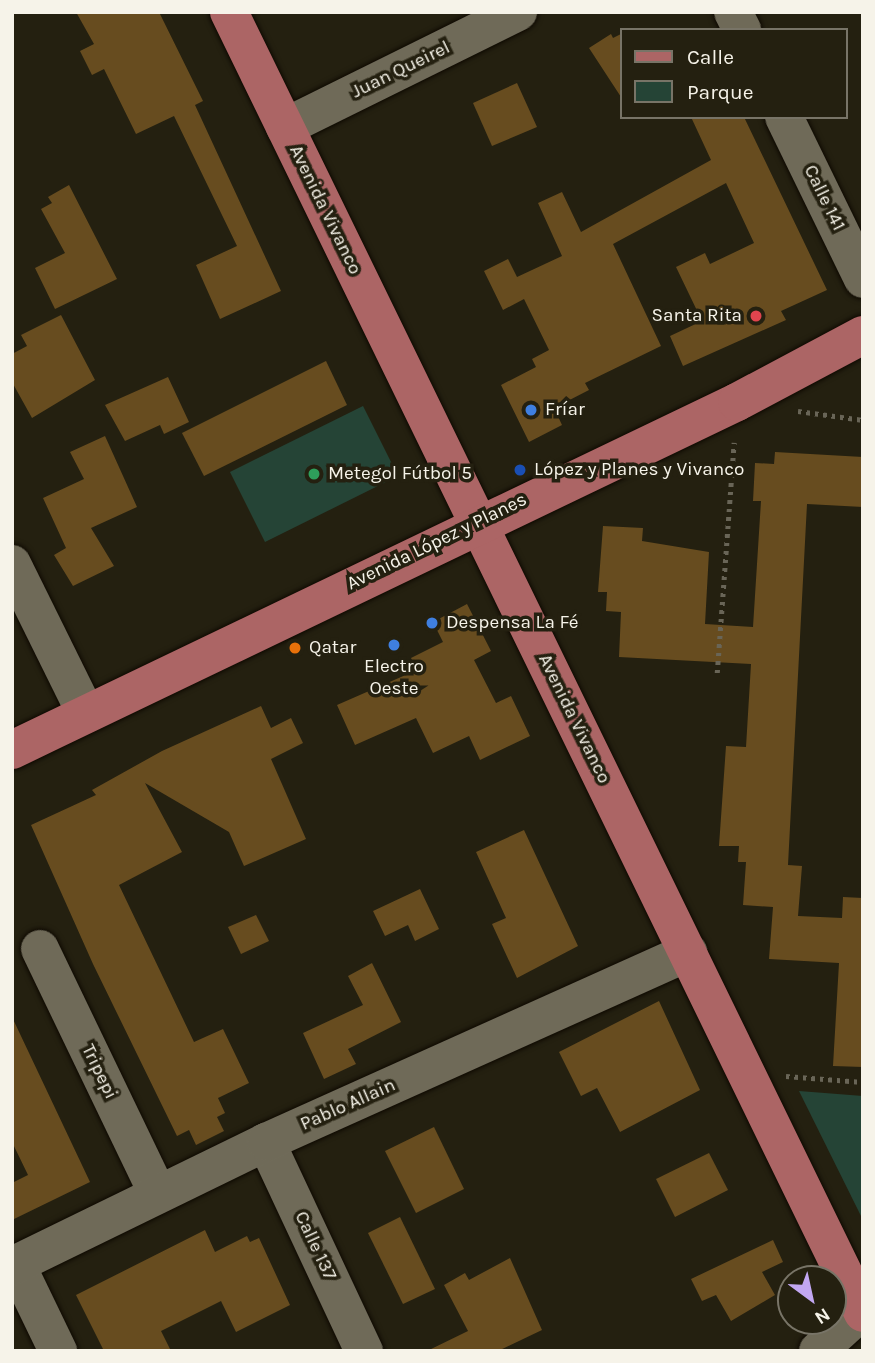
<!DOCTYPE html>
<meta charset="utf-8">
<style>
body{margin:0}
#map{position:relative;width:875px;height:1363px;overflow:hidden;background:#242010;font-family:Karla,sans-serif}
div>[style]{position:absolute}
.green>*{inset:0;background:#254436}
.building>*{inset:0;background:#674c1f}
.path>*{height:4.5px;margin-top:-2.25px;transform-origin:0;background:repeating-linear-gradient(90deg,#696557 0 3.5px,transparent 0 8.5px)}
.roads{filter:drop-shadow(0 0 2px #0e0900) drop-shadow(0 0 2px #0e0900)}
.minor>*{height:38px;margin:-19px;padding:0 19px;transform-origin:19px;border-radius:19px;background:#6f6a58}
.major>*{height:38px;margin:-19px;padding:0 19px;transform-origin:19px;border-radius:19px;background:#ac6565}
.dots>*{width:19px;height:19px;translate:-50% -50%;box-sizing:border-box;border:4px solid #242010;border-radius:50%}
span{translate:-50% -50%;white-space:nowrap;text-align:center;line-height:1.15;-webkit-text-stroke:7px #242010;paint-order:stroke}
.street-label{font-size:19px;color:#f6f3e9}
.poi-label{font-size:19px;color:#f6f3e9}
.right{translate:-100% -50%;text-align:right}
.left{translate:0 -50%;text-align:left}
.frame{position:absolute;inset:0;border:14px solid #f6f3e9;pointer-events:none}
.legend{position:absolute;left:620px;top:28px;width:228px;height:91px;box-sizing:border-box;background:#242010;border:2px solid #787467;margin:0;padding:9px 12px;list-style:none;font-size:21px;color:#f6f3e9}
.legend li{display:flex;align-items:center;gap:14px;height:35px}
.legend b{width:35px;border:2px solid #787467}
.north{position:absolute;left:777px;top:1265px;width:70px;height:70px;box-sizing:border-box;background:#242010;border:2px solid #787467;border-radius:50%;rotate:147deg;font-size:19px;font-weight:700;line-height:28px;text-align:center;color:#f6f3e9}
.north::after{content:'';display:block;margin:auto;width:24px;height:32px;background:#c2a7f2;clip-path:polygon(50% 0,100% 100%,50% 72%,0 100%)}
</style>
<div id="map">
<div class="green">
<div style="clip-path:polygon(363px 406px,398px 476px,265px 542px,230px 472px)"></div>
<div style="clip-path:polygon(799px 1091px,863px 1096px,863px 1220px)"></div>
</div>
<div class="building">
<div style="clip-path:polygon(76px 12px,159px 12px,203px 101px,195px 105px,281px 291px,220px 319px,196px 265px,237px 246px,174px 116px,136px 134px,104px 69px,92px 75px,80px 51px,94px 44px)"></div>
<div style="clip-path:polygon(611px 34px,613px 38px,621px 34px,621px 97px,589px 48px)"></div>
<div style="clip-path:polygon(517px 83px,537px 127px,492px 146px,473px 103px)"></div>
<div style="clip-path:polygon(691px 117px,744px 117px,827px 290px,781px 311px,786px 320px,683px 366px,670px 336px,702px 321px,676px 267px,705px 253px,710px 264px,754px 243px,726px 183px,613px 244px,661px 346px,585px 383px,589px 390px,554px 408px,562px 425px,529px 442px,501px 385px,536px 367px,532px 359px,549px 350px,524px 299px,503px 310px,484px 271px,508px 259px,517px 277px,562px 256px,538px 203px,562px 192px,581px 232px,711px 160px)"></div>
<div style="clip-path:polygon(69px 185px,117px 279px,55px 309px,35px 268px,65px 253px,41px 209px,52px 203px,48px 197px)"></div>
<div style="clip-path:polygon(61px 315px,95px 380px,32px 418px,12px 382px,12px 354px,27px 346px,21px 335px)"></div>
<div style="clip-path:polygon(326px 361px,347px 405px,204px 476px,182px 433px)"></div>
<div style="clip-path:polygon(168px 377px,189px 422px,164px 434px,160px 425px,125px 441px,105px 405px)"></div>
<div style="clip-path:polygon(105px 436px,137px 507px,91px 528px,114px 566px,73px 586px,54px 555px,66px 548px,43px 498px,84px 479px,70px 452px)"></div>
<div style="clip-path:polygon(775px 452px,863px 457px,863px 507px,807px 504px,788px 865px,802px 866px,798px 916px,842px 918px,843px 897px,863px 898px,863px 1067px,833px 1066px,839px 963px,769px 959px,773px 907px,743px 905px,746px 862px,738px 862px,739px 846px,719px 846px,726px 746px,746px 747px,751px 664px,619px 657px,621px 612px,606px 611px,607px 592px,598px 592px,603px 526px,643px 528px,642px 541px,709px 552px,705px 624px,753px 627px,761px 501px,753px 501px,755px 463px,774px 464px)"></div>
<div style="clip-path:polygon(467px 604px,491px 651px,474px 660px,496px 703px,511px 696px,530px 736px,480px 760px,469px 736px,433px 753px,416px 718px,355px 745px,337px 705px,417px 670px,411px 658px,443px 642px,433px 622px)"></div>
<div style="clip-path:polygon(261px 706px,271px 728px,291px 718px,303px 743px,271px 759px,306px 839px,244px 866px,229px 832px,145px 783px,182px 852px,119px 885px,194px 1042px,223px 1029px,249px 1083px,218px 1098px,225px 1113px,217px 1117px,224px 1131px,196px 1145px,189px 1130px,177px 1136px,93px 964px,31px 825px,96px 795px,92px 790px,162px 751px)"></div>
<div style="clip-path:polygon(524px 830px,578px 946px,517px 978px,492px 924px,506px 918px,476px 852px)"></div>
<div style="clip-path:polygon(420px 889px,439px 929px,415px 941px,408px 925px,385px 936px,373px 911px)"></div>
<div style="clip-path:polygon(256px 915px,269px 941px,241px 954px,228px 927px)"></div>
<div style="clip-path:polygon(372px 963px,401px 1022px,348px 1049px,356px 1064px,324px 1079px,303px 1033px,363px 1005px,348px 976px)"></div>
<div style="clip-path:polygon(659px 1001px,700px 1090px,620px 1132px,597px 1088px,581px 1096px,559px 1052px)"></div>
<div style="clip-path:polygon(12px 1017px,90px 1182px,12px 1220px,12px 1183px,28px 1175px,12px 1142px)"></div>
<div style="clip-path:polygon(434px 1127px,464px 1189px,416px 1213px,385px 1151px)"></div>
<div style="clip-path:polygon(709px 1153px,728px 1190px,675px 1217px,656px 1179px)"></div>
<div style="clip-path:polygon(400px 1217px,435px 1289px,403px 1304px,368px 1233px)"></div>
<div style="clip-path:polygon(205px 1230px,215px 1252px,247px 1236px,250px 1242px,259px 1238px,290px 1305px,236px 1332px,221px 1301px,161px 1331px,171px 1351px,104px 1351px,76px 1295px)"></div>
<div style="clip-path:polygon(773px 1240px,783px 1262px,762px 1272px,775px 1295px,731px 1321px,716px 1295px,702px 1301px,691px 1279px)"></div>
<div style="clip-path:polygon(510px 1258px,542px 1330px,498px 1351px,427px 1351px,468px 1331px,444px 1285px,465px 1273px,469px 1280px)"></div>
</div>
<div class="path">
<div style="left:798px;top:411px;width:66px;rotate:7.9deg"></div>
<div style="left:717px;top:673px;width:231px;rotate:-85.8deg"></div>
<div style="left:786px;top:1076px;width:77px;rotate:4.5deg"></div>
</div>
<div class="roads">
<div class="minor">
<div style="left:733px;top:12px;width:20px;rotate:63deg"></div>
<div style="left:784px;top:117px;width:180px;rotate:64deg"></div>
<div style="left:285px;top:127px;width:260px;rotate:-26.3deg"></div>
<div style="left:12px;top:564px;width:167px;rotate:63.7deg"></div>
<div style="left:40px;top:949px;width:272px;rotate:64.3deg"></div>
<div style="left:266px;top:1142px;width:231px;rotate:64.9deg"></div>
<div style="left:16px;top:1264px;width:97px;rotate:64.2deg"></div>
<div style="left:12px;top:1266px;width:283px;rotate:-26deg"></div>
<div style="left:266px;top:1142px;width:463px;rotate:-24.2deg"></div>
<div style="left:818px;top:1351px;width:61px;rotate:-42.3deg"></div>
</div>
<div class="major">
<div style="left:229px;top:12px;width:1447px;rotate:64.02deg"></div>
<div style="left:12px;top:750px;width:804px;rotate:-25.64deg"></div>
<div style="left:737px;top:402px;width:143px;rotate:-28deg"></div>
</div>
</div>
<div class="dots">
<div style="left:756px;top:316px;background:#e0444e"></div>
<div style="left:531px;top:410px;background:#3f7fe0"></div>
<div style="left:520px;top:470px;background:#1a4fb4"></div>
<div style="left:314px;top:474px;background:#2e9e5b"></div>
<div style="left:432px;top:623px;background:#3f7fe0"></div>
<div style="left:394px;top:645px;background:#3f7fe0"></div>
<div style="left:295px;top:648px;background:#e8710a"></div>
</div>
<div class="street-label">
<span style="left:401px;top:70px;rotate:-26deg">Juan Queirel</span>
<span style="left:824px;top:198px;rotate:64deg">Calle 141</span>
<span style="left:325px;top:210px;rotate:64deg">Avenida Vivanco</span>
<span style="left:437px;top:542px;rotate:-26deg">Avenida López y Planes</span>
<span style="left:574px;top:719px;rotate:64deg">Avenida Vivanco</span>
<span style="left:99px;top:1072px;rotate:64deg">Tripepi</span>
<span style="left:348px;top:1105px;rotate:-24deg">Pablo Allain</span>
<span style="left:315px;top:1246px;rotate:65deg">Calle 137</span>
</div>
<div class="poi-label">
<span class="right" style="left:742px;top:316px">Santa Rita</span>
<span class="left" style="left:545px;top:410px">Fríar</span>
<span class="left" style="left:534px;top:470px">López y Planes y Vivanco</span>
<span class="left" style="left:328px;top:474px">Metegol Fútbol 5</span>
<span class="left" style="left:446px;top:623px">Despensa La Fé</span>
<span class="left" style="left:309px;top:648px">Qatar</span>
<span style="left:394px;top:678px">Electro<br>Oeste</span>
</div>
<div class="frame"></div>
<ul class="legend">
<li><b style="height:9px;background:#ac6565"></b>Calle</li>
<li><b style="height:19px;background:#254436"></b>Parque</li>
</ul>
<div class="north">N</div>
</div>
